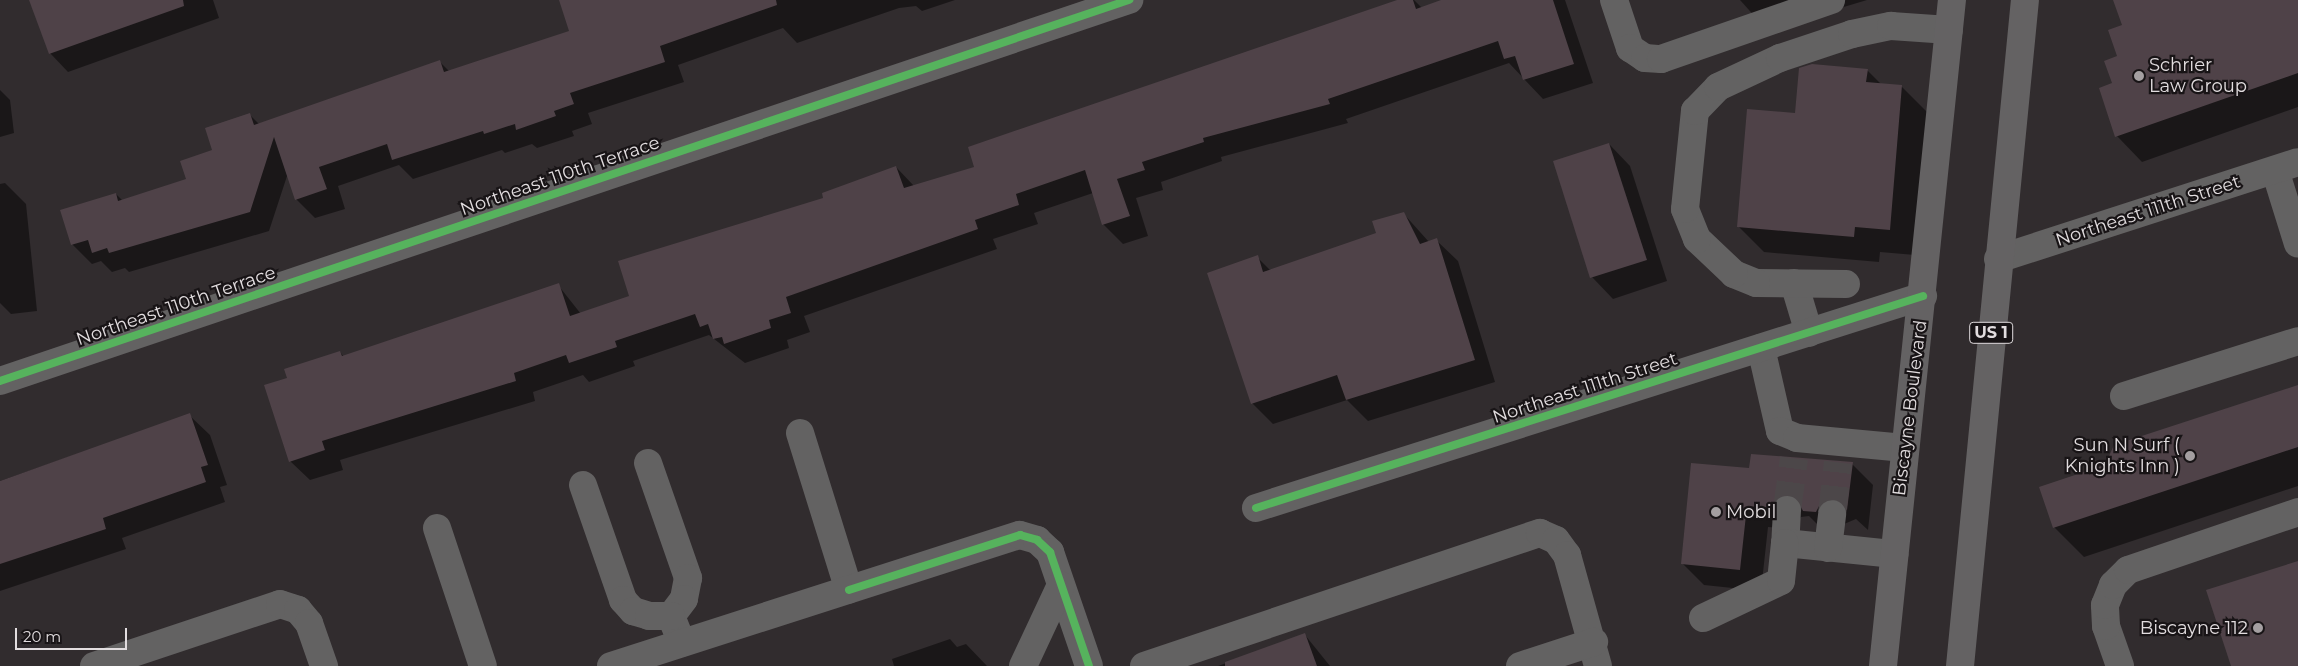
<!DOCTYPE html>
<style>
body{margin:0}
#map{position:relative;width:2298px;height:666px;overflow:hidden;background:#312c2e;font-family:Montserrat,sans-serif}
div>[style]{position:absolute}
.shadow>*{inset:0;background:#0007}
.building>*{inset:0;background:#4f4248}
.minor-tunnel>*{height:28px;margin-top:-14px;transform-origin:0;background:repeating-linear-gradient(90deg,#4c4749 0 28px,transparent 0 42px)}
.minor>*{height:28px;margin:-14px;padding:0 14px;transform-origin:14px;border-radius:14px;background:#636262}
.major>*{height:28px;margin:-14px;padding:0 14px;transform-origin:14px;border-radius:14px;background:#646263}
.cycleway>*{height:8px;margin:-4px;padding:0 4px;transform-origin:4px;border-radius:4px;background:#56b35d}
.dots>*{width:14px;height:14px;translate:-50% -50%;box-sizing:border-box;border:2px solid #181416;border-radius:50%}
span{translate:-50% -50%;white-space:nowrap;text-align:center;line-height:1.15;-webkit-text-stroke:4.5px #181416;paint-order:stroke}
.shield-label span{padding:1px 4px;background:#181416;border:1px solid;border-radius:4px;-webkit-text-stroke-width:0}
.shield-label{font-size:16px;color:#e2dddf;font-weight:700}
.poi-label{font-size:18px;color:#e2dddf}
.left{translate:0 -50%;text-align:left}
.right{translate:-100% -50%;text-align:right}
.street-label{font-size:18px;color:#e2dddf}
.scale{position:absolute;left:15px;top:628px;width:112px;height:22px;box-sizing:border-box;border:2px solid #e2dddf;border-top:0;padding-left:6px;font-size:15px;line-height:18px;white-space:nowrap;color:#e2dddf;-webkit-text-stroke:4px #181416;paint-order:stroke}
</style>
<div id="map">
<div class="shadow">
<div style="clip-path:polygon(30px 0,213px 0,219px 18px,68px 72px,50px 53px)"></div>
<div style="clip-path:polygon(560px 0,955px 0,922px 11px,916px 6px,899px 8px,797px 43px,783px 28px,678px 65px,684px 82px,588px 113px,592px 124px,572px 131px,574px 136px,537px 148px,532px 144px,505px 153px,502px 150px,413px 179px,399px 165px,338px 186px,345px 209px,315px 218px,296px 199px,288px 173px,269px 231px,129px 272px,125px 268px,112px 272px,101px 261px,92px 264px,72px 244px,116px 194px,123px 201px,187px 180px,249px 114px,260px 125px,439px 61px,449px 71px,570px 32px)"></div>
<div style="clip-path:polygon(1400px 0,1414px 0,1422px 8px,1445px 0,1565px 0,1593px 83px,1543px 99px,1509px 63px,1346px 119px,1348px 123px,1221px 157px,1222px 161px,1161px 182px,1163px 190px,1136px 198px,1148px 236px,1123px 244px,1103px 224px,1093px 193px,1034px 213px,1038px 224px,993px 239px,997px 249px,804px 316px,810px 332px,787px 340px,789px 348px,745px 363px,709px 335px,633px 361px,635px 366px,589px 382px,583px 375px,533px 392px,535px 401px,340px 460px,343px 470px,310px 480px,290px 461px,289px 379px,340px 352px,344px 357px,558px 285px,581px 314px,631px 296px,896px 167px,914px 186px,976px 167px,969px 148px)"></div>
<div style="clip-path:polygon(1740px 0,1867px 0,1767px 30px)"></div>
<div style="clip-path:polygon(2298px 0,2298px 107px,2142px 162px,2117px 136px)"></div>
<div style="clip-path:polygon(1867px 70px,1882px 85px,1902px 87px,1927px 112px,1915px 255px,1880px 252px,1879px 262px,1764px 252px,1738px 226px,1796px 114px)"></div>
<div style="clip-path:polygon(0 90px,10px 100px,14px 133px,0 137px)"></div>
<div style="clip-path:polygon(1609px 144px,1630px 166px,1667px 281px,1613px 299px,1592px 277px)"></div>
<div style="clip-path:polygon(5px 183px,26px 204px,37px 311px,11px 314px,0 303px,0 184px)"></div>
<div style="clip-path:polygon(1403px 213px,1429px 242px,1436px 240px,1458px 261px,1495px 382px,1368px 421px,1347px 400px,1273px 424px,1252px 403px,1257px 257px,1271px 271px,1377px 234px)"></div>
<div style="clip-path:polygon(2298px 386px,2298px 486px,2084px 557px,2054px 527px,2106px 466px)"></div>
<div style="clip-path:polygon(189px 415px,210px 435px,227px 485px,220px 487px,225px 502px,122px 538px,126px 549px,0 591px,0 481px)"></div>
<div style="clip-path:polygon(1852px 464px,1873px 485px,1868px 530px,1856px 519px,1825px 532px,1809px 516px,1801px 517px,1793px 529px,1768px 527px,1761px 591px,1704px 585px,1683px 564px,1750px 469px)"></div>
<div style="clip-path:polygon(1305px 635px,1330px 666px,1218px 666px)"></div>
<div style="clip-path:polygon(950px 639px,957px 647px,966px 644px,987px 666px,894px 666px,892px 659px)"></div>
</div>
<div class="building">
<div style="clip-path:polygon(29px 0,183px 0,184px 6px,49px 54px)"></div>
<div style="clip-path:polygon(559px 0,776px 0,777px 5px,660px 46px,665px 62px,570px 93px,574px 104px,554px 111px,556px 116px,516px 130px,515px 124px,484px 134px,483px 131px,392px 160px,387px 144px,319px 167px,327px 189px,295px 200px,274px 137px,250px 212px,109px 253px,107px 248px,92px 253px,88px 240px,71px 245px,60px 210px,116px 193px,118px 201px,186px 179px,180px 161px,212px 150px,205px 128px,250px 113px,254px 125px,440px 60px,444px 72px,569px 31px)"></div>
<div style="clip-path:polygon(1397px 0,1413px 0,1416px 9px,1441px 0,1553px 0,1574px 64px,1523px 80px,1515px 56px,1504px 59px,1498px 41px,1328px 99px,1330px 104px,1203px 138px,1204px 142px,1142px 162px,1145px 170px,1117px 179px,1130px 216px,1102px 225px,1085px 170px,1016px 194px,1019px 205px,975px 220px,978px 229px,786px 297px,791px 313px,769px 320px,771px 328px,724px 344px,722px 337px,713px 339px,708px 324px,700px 327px,695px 314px,615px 341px,617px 347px,569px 363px,566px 355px,514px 373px,516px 381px,322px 441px,325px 450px,289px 462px,264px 385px,287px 378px,284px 369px,340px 351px,342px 356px,559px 283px,570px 316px,629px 296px,618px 261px,823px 198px,822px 193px,896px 166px,904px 188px,974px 167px,968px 147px)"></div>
<div style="clip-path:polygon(2113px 0,2298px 0,2298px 73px,2115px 137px,2099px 88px,2112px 83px,2104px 61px,2117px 56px,2108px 30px,2122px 25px)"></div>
<div style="clip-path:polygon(1812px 64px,1868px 69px,1866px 82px,1902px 85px,1890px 230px,1855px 227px,1854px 237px,1737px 227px,1747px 109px,1795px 113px,1799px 68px)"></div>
<div style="clip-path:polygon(1609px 143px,1647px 260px,1590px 278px,1553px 161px)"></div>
<div style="clip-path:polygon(1404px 212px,1420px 244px,1437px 238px,1475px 360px,1346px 400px,1337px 375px,1251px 404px,1207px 273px,1258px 255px,1263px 272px,1376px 233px,1372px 221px)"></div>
<div style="clip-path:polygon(2298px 385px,2298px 447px,2053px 528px,2039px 487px,2105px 465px,2114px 445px)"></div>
<div style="clip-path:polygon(190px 413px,208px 465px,201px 467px,206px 482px,103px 518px,106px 529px,0 564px,0 481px)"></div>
<div style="clip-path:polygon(1751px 454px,1853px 462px,1847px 510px,1833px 498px,1820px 504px,1816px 512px,1803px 511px,1796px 497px,1787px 494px,1780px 496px,1772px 508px,1747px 506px,1740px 570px,1681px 564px,1691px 463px,1749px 468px)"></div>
<div style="clip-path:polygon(2298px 561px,2298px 666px,2231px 666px,2206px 590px)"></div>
<div style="clip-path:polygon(1305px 633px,1317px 666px,1225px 666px,1225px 662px)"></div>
</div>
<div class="minor-tunnel">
<div style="left:1787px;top:510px;width:52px;rotate:-82.3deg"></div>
<div style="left:1832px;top:514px;width:52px;rotate:-83.4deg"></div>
</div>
<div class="minor">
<div style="left:1614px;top:0;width:51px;rotate:71.6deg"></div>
<div style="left:1630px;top:48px;width:18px;rotate:34deg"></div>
<div style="left:1645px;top:58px;width:16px;rotate:4deg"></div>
<div style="left:1661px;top:59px;width:180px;rotate:-19.1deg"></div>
<div style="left:2275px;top:170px;width:77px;rotate:72.7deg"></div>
<div style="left:1998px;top:259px;width:315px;rotate:-17.9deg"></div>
<div style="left:1794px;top:283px;width:52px;rotate:73.3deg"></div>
<div style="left:1846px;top:284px;width:90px;rotate:-179.4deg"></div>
<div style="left:1756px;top:283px;width:24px;rotate:-158deg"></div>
<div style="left:1734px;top:274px;width:51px;rotate:-136.6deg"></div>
<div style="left:1697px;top:239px;width:32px;rotate:-112deg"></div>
<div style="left:1685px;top:209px;width:99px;rotate:-84.2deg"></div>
<div style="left:1695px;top:111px;width:33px;rotate:-46deg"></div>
<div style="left:1718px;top:87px;width:68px;rotate:-25.1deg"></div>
<div style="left:1780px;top:58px;width:76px;rotate:-18.4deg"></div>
<div style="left:1852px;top:34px;width:40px;rotate:-12deg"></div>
<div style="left:1891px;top:26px;width:58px;rotate:3.9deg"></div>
<div style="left:1761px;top:348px;width:85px;rotate:77.1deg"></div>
<div style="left:1780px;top:431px;width:18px;rotate:22deg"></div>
<div style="left:1797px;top:438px;width:108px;rotate:5.3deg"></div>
<div style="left:0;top:381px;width:1192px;rotate:-18.65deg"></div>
<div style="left:2124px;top:396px;width:182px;rotate:-17.5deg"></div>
<div style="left:800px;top:433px;width:164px;rotate:72.7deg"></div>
<div style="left:648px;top:463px;width:122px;rotate:70.8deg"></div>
<div style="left:688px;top:578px;width:21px;rotate:101deg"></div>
<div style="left:684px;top:599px;width:21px;rotate:127deg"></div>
<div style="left:671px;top:616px;width:29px;rotate:68deg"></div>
<div style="left:583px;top:485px;width:122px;rotate:70.8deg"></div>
<div style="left:623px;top:600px;width:15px;rotate:48deg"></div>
<div style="left:633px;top:611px;width:17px;rotate:17deg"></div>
<div style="left:649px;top:616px;width:22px"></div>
<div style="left:1256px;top:508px;width:700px;rotate:-17.63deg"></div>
<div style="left:1787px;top:510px;width:33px;rotate:93deg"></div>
<div style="left:1785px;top:543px;width:110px;rotate:5.8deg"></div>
<div style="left:437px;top:528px;width:145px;rotate:71.6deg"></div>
<div style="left:1828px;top:548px;width:34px;rotate:-83deg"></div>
<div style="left:1703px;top:618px;width:86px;rotate:-25.4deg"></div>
<div style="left:1781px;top:581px;width:38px;rotate:-84deg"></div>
<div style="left:94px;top:666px;width:196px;rotate:-18.4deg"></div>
<div style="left:280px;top:604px;width:19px;rotate:18deg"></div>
<div style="left:298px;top:610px;width:17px;rotate:50deg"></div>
<div style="left:309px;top:623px;width:46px;rotate:70.8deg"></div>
<div style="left:611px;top:666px;width:429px;rotate:-17.8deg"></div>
<div style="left:1020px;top:535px;width:18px;rotate:16deg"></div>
<div style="left:1037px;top:540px;width:18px;rotate:43deg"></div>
<div style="left:1050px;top:552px;width:120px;rotate:71.1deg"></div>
<div style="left:1023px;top:666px;width:89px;rotate:-64.9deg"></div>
<div style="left:1144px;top:666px;width:418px;rotate:-18.6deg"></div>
<div style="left:1540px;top:533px;width:17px;rotate:24deg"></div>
<div style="left:1556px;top:540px;width:19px;rotate:54deg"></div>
<div style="left:1567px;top:555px;width:115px;rotate:74.4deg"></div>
<div style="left:1520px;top:666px;width:78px;rotate:-18deg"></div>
<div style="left:2120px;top:666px;width:42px;rotate:-109.3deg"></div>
<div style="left:2106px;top:626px;width:21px;rotate:-93deg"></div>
<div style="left:2105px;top:605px;width:22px;rotate:-68deg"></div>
<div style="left:2113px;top:585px;width:21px;rotate:-45deg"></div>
<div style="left:2128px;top:570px;width:180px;rotate:-18.8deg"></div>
</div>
<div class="major">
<div style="left:1883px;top:666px;width:670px;rotate:-84.09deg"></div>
<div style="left:1960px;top:666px;width:669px;rotate:-84.43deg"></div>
</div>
<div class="cycleway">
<div style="left:0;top:381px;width:1192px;rotate:-18.65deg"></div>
<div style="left:1256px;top:508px;width:700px;rotate:-17.63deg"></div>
<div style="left:849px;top:590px;width:180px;rotate:-17.8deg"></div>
<div style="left:1020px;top:535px;width:18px;rotate:16deg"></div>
<div style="left:1037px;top:540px;width:18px;rotate:43deg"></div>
<div style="left:1050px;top:552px;width:120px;rotate:71.1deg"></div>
</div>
<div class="dots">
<div style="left:2139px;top:76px;background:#a49fa1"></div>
<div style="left:2190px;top:456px;background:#a49fa1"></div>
<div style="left:1716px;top:512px;background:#a49fa1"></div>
<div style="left:2258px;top:628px;background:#a49fa1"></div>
</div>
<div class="shield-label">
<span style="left:1991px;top:333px">US 1</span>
</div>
<div class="poi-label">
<span class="left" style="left:2149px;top:76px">Schrier<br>Law Group</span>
<span class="right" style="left:2180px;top:456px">Sun N Surf (<br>Knights Inn )</span>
<span class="left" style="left:1726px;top:512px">Mobil</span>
<span class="right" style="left:2248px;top:628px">Biscayne 112</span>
</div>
<div class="street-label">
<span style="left:560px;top:176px;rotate:-19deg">Northeast 110th Terrace</span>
<span style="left:2148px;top:211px;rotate:-18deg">Northeast 111th Street</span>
<span style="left:176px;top:306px;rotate:-19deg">Northeast 110th Terrace</span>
<span style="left:1585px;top:388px;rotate:-18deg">Northeast 111th Street</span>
<span style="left:1910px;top:408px;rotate:-83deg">Biscayne Boulevard</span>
</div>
<div class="scale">20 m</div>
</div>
